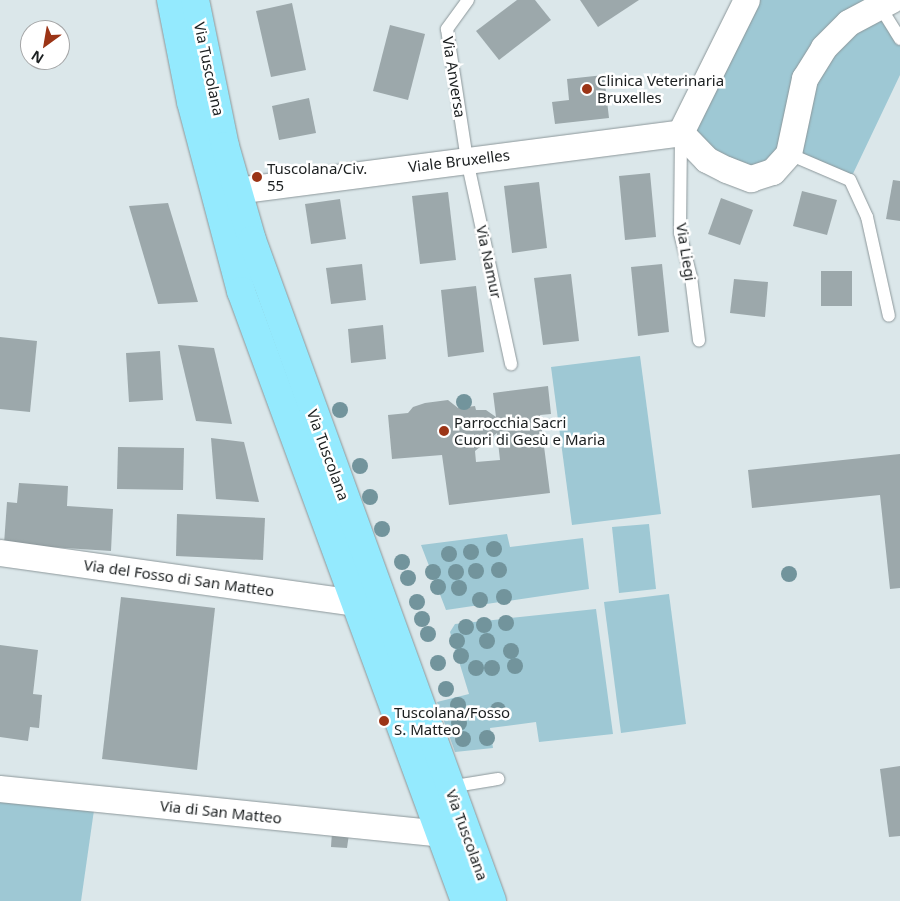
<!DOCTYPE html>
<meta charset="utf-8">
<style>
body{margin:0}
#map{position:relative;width:900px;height:901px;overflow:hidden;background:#dbe7ea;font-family:"Noto Sans",sans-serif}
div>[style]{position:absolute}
.green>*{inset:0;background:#9ec8d4}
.building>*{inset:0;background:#9ca8ab}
.roads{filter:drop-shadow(0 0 1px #8c979a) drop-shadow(0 0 1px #8c979a)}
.service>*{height:12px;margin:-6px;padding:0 6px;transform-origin:6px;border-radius:6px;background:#fff}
.minor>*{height:26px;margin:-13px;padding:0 13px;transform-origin:13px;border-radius:13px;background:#fff}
.primary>*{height:28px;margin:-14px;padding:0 14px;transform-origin:14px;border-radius:14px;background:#94eafe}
.trees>*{width:16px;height:16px;margin:-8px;border-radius:50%;background:#72949c}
.dots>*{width:14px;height:14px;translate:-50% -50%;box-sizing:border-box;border:2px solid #fff;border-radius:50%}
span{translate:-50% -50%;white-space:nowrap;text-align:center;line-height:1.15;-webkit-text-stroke:5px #fff;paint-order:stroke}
.street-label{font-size:15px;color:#1b1f20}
.poi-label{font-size:15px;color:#1b1f20}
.left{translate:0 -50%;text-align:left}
.north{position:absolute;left:20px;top:20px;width:50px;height:50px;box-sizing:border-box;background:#fff;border:1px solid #a4a5a6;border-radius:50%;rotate:212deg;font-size:14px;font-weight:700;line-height:20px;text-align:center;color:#1b1f20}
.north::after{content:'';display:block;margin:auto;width:18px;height:22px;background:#9b3416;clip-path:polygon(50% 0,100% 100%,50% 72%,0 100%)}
</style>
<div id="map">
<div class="green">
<div style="clip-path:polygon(749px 0,892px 0,879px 5px,900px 39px,900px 75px,850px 180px,789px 154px,751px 179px,681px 133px)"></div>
<div style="clip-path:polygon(640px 356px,661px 514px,572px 525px,551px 367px)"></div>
<div style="clip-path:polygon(649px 524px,656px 589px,619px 593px,612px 527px)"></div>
<div style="clip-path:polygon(507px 534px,510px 547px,583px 538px,589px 589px,446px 610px,421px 545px)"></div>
<div style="clip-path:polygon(669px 594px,686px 724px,621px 733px,604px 602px)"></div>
<div style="clip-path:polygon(596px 609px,613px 734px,539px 742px,536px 722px,490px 728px,493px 748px,455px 752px,437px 702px,469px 694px,450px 632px,455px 624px)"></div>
<div style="clip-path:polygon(0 800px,94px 810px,81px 901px,0 901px)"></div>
</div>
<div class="building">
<div style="clip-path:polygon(517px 0,535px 0,551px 20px,499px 60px,476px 31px)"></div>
<div style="clip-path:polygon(580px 0,639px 0,598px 27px)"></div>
<div style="clip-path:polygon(292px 3px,306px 70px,271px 77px,256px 11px)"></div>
<div style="clip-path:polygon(390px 25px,425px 34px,408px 100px,373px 91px)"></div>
<div style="clip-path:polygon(604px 75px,609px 118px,555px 124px,552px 102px,569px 100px,567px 79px)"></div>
<div style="clip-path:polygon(309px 98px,316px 133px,279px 140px,272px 106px)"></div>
<div style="clip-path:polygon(650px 173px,656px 237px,625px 240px,619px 176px)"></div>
<div style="clip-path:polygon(893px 180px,900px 181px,900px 221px,886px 219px)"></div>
<div style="clip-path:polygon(539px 182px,547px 248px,512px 253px,504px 186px)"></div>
<div style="clip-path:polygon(802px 191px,837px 200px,827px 235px,793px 226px)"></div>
<div style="clip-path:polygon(448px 192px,456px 260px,420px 264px,412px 196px)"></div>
<div style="clip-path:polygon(721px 198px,753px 210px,740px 245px,708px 234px)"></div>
<div style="clip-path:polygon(340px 199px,346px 239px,311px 244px,305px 204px)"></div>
<div style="clip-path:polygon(168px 203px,198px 302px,158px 304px,129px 206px)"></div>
<div style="clip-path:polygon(362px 264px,366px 300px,331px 304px,326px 268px)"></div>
<div style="clip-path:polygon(662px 264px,669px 332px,638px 336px,631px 267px)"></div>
<div style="clip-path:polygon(821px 271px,852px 271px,852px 306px,821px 306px)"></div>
<div style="clip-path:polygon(571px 274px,579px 341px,543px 345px,534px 278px)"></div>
<div style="clip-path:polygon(734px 279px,768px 282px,765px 317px,730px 313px)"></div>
<div style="clip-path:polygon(476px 286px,484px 352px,448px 357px,441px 290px)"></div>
<div style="clip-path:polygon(383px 325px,386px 359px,351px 363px,348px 329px)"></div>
<div style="clip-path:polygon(0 337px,37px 341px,30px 412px,0 409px)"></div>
<div style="clip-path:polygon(178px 345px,214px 348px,232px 424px,196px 421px)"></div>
<div style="clip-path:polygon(160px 351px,163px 400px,129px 402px,126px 353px)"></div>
<div style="clip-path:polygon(evenodd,548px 386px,551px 414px,540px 415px,550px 493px,449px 505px,442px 455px,392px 459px,388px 415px,408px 413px,413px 407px,425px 403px,448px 400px,458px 408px,475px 406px,476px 410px,486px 410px,496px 417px,493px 393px,548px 386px,497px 433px,500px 460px,476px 462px,475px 451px,497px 433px)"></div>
<div style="clip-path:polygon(211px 438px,244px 442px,259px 502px,216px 499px)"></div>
<div style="clip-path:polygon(118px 447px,184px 448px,183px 490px,117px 489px)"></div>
<div style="clip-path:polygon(900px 454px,900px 588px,890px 589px,880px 495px,752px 508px,748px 470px)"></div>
<div style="clip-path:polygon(19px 483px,68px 486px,67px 506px,113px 509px,111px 551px,4px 544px,7px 502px,17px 503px)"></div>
<div style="clip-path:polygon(177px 514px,265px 518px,263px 560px,176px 556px)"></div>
<div style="clip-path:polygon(121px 597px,215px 608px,197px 770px,102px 759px)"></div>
<div style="clip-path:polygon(0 645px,38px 650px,33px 694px,42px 695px,39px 728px,30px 727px,28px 741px,0 737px)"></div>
<div style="clip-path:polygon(900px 766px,900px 836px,889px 837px,880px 769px)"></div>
<div style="clip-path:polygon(332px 832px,349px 834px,347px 848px,331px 847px)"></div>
</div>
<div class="roads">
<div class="service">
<div style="left:468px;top:0;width:36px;rotate:126deg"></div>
<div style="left:447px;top:29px;width:133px;rotate:81.3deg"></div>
<div style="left:467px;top:160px;width:209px;rotate:77.8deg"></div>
<div style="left:879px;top:5px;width:40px;rotate:58deg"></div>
<div style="left:681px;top:135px;width:98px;rotate:90.6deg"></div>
<div style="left:680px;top:233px;width:45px;rotate:76deg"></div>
<div style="left:691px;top:277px;width:64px;rotate:82.8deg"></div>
<div style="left:789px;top:154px;width:66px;rotate:23.1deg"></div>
<div style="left:850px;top:180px;width:41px;rotate:65.3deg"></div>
<div style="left:867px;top:217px;width:101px;rotate:77.5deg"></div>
<div style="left:449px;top:787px;width:50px;rotate:-9.3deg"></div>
</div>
<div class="minor">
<div style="left:681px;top:133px;width:37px;rotate:46deg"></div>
<div style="left:707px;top:160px;width:22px;rotate:27deg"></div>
<div style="left:727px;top:170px;width:26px;rotate:21deg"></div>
<div style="left:751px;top:179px;width:23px;rotate:-18deg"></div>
<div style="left:773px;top:172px;width:24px;rotate:-48deg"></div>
<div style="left:789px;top:154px;width:77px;rotate:-78deg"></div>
<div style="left:805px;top:79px;width:36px;rotate:-58deg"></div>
<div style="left:824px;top:48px;width:35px;rotate:-45deg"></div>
<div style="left:849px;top:23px;width:49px;rotate:-28.1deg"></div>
<div style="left:681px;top:133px;width:148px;rotate:-63.6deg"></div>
<div style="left:237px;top:191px;width:448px;rotate:-7.4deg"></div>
<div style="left:0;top:553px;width:360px;rotate:8deg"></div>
<div style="left:0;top:789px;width:444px;rotate:5.8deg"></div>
</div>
<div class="primary">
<div style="left:171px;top:0;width:104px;rotate:78.9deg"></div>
<div style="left:191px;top:102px;width:196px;rotate:75.2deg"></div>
<div style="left:241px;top:291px;width:650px;rotate:69.84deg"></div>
<div style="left:195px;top:0;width:149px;rotate:78.4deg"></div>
<div style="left:225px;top:146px;width:98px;rotate:74deg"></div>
<div style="left:252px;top:240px;width:703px;rotate:70.04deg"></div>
</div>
</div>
<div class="trees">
<div style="left:464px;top:402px"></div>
<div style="left:340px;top:410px"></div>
<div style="left:360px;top:466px"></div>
<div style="left:370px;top:497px"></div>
<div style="left:382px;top:529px"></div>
<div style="left:494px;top:549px"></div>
<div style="left:471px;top:552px"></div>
<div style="left:449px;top:554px"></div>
<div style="left:402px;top:562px"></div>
<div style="left:499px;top:570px"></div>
<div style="left:476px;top:571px"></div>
<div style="left:433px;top:572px"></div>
<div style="left:456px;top:572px"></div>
<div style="left:789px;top:574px"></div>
<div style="left:408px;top:578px"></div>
<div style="left:438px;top:587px"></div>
<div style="left:459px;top:588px"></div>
<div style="left:504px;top:597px"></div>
<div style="left:480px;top:600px"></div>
<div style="left:417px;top:602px"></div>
<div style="left:422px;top:619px"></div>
<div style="left:506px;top:623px"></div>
<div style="left:484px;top:625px"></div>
<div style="left:466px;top:627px"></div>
<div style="left:428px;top:634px"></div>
<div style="left:457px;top:641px"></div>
<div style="left:487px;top:641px"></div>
<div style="left:511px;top:651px"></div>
<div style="left:461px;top:656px"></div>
<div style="left:438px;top:663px"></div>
<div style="left:515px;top:666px"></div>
<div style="left:476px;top:668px"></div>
<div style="left:492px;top:668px"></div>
<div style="left:446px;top:689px"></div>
<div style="left:458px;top:705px"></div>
<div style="left:498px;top:710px"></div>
<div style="left:459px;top:723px"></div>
<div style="left:487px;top:738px"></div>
<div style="left:463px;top:739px"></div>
</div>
<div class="dots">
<div style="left:587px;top:89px;background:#9b3416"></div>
<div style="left:257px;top:177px;background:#9b3416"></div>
<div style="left:444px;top:431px;background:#9b3416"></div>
<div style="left:384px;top:721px;background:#9b3416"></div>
</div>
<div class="street-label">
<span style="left:209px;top:69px;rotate:78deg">Via Tuscolana</span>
<span style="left:454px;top:77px;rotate:81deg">Via Anversa</span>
<span style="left:459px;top:161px;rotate:-7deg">Viale Bruxelles</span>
<span style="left:686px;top:252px;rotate:81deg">Via Liegi</span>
<span style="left:489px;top:262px;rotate:78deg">Via Namur</span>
<span style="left:328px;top:455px;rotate:70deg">Via Tuscolana</span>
<span style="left:179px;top:578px;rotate:8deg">Via del Fosso di San Matteo</span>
<span style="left:221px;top:812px;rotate:6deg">Via di San Matteo</span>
<span style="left:467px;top:835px;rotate:70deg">Via Tuscolana</span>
</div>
<div class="poi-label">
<span class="left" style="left:597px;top:89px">Clinica Veterinaria<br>Bruxelles</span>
<span class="left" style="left:267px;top:177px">Tuscolana/Civ.<br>55</span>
<span class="left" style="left:454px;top:431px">Parrocchia Sacri<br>Cuori di Gesù e Maria</span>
<span class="left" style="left:394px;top:721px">Tuscolana/Fosso<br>S. Matteo</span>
</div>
<div class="north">N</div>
</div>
